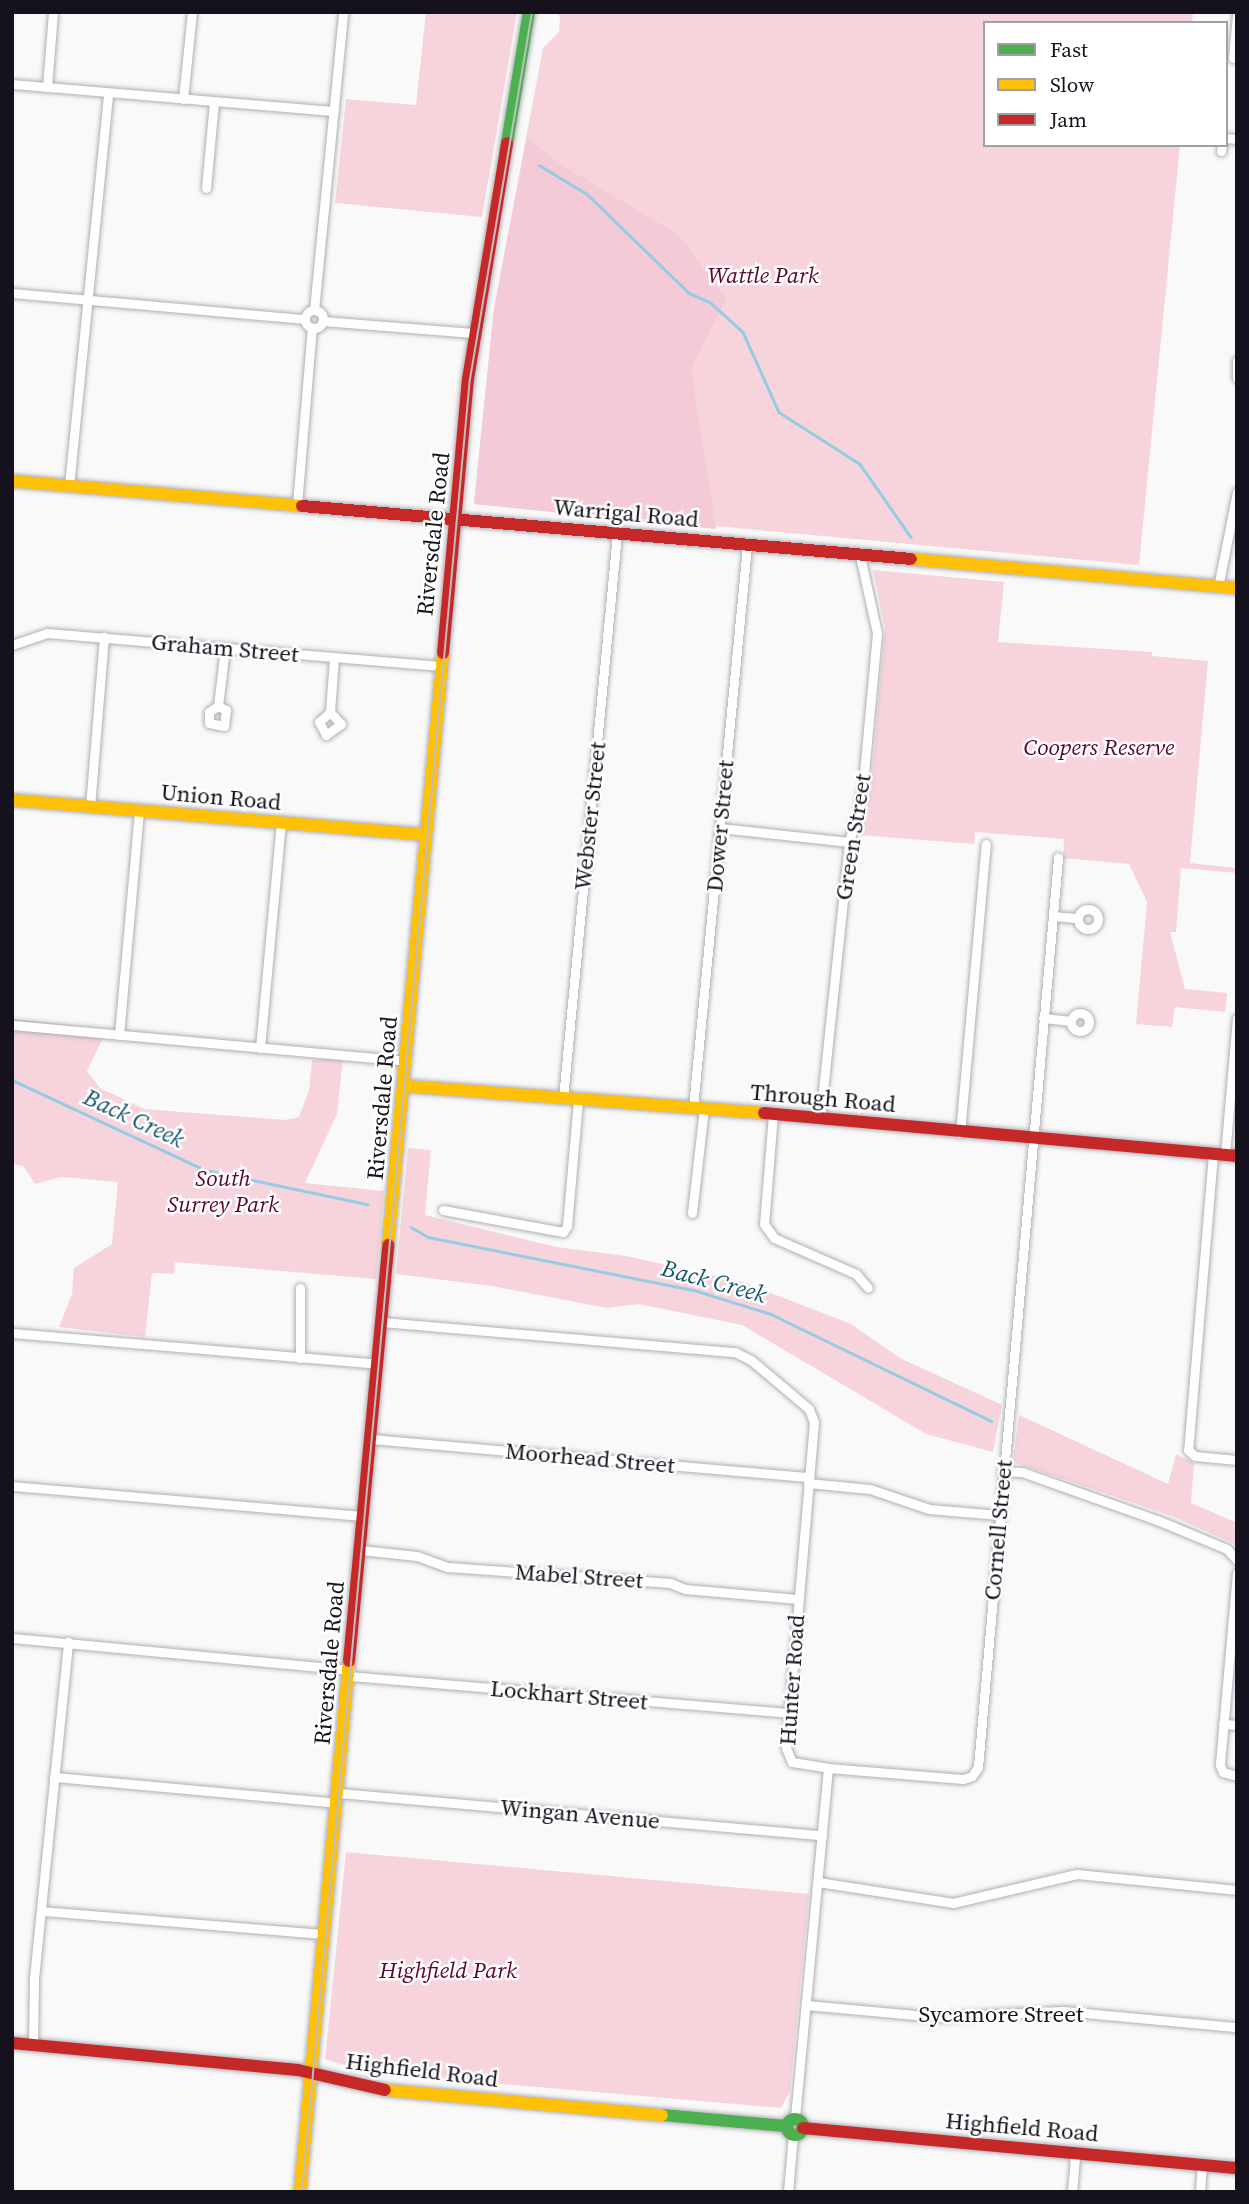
<!DOCTYPE html>
<style>
body{margin:0}
#map{position:relative;width:1249px;height:2204px;overflow:hidden;background:#f9f9f9;font-family:"Source Serif 4",serif}
div>[style]{position:absolute}
.green>*{inset:0;background:#f7d4dc}
.forest>*{inset:0;background:#f3cad5}
.stream>*{height:2.5px;margin:-1.25px;padding:0 1.25px;transform-origin:1.25px;border-radius:1.25px;background:#95cce3}
.roads{filter:drop-shadow(0 0 2px #b0afb5) drop-shadow(0 0 2px #b0afb5)}
.street>*{height:9px;margin:-4.5px;padding:0 4.5px;transform-origin:4.5px;border-radius:4.5px;background:#fefefe}
.street>.ring{margin:-4.5px;padding:0;box-sizing:content-box;background:none;border:9px solid #fefefe;border-radius:50%}
.fast>*{height:12px;margin:-6px;padding:0 6px;transform-origin:6px;border-radius:6px;background:#4caf50}
.fast>.ring{margin:-6px;padding:0;box-sizing:content-box;background:none;border:12px solid #4caf50;border-radius:50%}
.slow>*{height:12px;margin:-6px;padding:0 6px;transform-origin:6px;border-radius:6px;background:#ffc107}
.jam>*{height:12px;margin:-6px;padding:0 6px;transform-origin:6px;border-radius:6px;background:#c62828}
.tram>*{height:2px;margin:-1px;padding:0 1px;transform-origin:1px;border-radius:1px;background:#bebdbe}
span{translate:-50% -50%;white-space:nowrap;text-align:center;line-height:1.15;-webkit-text-stroke:5px #fff;paint-order:stroke}
.park-label{font-size:23px;color:#5c032b;font-style:italic}
.street-label{font-size:23px;color:#15121e}
.water-label{font-size:24px;color:#17566e;font-style:italic}
.frame{position:absolute;inset:0;border:14px solid #15121e;pointer-events:none}
.legend{position:absolute;left:983px;top:21px;width:245px;height:126px;box-sizing:border-box;background:#fff;border:2px solid #a1a0a5;margin:0;padding:9px 12px;list-style:none;font-size:21px;color:#15121e}
.legend li{display:flex;align-items:center;gap:14px;height:35px}
.legend b{width:35px;border:2px solid #a1a0a5}
</style>
<div id="map">
<div class="green">
<div style="clip-path:polygon(426px 12px,517px 12px,482px 217px,335px 203px,346px 99px,416px 105px)"></div>
<div style="clip-path:polygon(552px 12px,1193px 12px,1192px 23px,985px 23px,985px 145px,1180px 145px,1139px 565px,474px 504px,494px 308px,543px 48px,559px 32px,560px 16px)"></div>
<div style="clip-path:polygon(873px 570px,1004px 582px,998px 642px,1152px 652px,1152px 656px,1208px 661px,1190px 863px,1237px 868px,1237px 873px,1181px 868px,1176px 932px,1170px 932px,1185px 989px,1227px 993px,1225px 1012px,1175px 1007px,1172px 1027px,1136px 1024px,1147px 902px,1129px 864px,1063px 858px,1064px 839px,975px 832px,974px 844px,859px 835px,870px 796px,885px 628px)"></div>
<div style="clip-path:polygon(12px 1019px,78px 1026px,102px 1040px,87px 1071px,100px 1088px,144px 1109px,285px 1120px,299px 1117px,309px 1090px,312px 1060px,343px 1058px,337px 1114px,305px 1183px,384px 1191px,376px 1279px,175px 1262px,174px 1274px,152px 1273px,145px 1337px,59px 1327px,72px 1294px,74px 1268px,112px 1244px,118px 1182px,61px 1177px,35px 1184px,23px 1166px,12px 1164px)"></div>
<div style="clip-path:polygon(408px 1148px,431px 1150px,425px 1215px,556px 1247px,626px 1256px,743px 1282px,851px 1324px,900px 1358px,1002px 1405px,993px 1452px,926px 1434px,742px 1325px,639px 1304px,607px 1308px,492px 1286px,396px 1274px)"></div>
<div style="clip-path:polygon(1019px 1415px,1168px 1484px,1176px 1454px,1194px 1463px,1191px 1503px,1237px 1523px,1237px 1545px,1172px 1516px,1013px 1462px)"></div>
<div style="clip-path:polygon(346px 1852px,809px 1894px,790px 2091px,781px 2108px,397px 2075px,363px 2071px,325px 2059px)"></div>
</div>
<div class="forest">
<div style="clip-path:polygon(527px 138px,563px 166px,679px 235px,726px 299px,691px 369px,716px 529px,474px 504px,494px 309px)"></div>
</div>
<div class="stream">
<div style="left:539px;top:165px;width:56px;rotate:31.1deg"></div>
<div style="left:587px;top:194px;width:142px;rotate:44.1deg"></div>
<div style="left:689px;top:293px;width:24px;rotate:24deg"></div>
<div style="left:711px;top:303px;width:43px;rotate:42.2deg"></div>
<div style="left:743px;top:332px;width:88px;rotate:65.8deg"></div>
<div style="left:779px;top:412px;width:96px;rotate:32.7deg"></div>
<div style="left:860px;top:464px;width:89px;rotate:55.1deg"></div>
<div style="left:12px;top:1080px;width:213px;rotate:25deg"></div>
<div style="left:205px;top:1170px;width:166px;rotate:11.9deg"></div>
<div style="left:411px;top:1227px;width:20px;rotate:30deg"></div>
<div style="left:428px;top:1237px;width:271px;rotate:11.3deg"></div>
<div style="left:694px;top:1290px;width:81px;rotate:17.3deg"></div>
<div style="left:771px;top:1314px;width:245px;rotate:25.9deg"></div>
</div>
<div class="roads">
<div class="street">
<div style="left:1233px;top:58px;width:43px;rotate:-84.7deg"></div>
<div style="left:12px;top:84px;width:323px;rotate:4.8deg"></div>
<div style="left:47px;top:87px;width:75px;rotate:-85.4deg"></div>
<div style="left:183px;top:99px;width:87px;rotate:-84.1deg"></div>
<div style="left:1226px;top:138px;width:11px;rotate:5deg"></div>
<div style="left:1221px;top:151px;width:6px;rotate:-81deg"></div>
<div style="left:206px;top:188px;width:87px;rotate:-84.7deg"></div>
<div style="left:12px;top:293px;width:294px;rotate:5.1deg"></div>
<div class="ring" style="left:305px;top:310px;width:9px;height:9px"></div>
<div style="left:314px;top:310px;width:299px;rotate:-84.4deg"></div>
<div style="left:323px;top:321px;width:150px;rotate:4.6deg"></div>
<div style="left:1237px;top:361px;width:17px;rotate:90deg"></div>
<div style="left:69px;top:486px;width:395px;rotate:-84.3deg"></div>
<div style="left:297px;top:505px;width:178px;rotate:-85.2deg"></div>
<div style="left:1218px;top:587px;width:97px;rotate:-78.7deg"></div>
<div style="left:12px;top:645px;width:37px;rotate:-19deg"></div>
<div style="left:47px;top:633px;width:395px;rotate:4.8deg"></div>
<div style="left:218px;top:706px;width:9px;rotate:27deg"></div>
<div style="left:226px;top:710px;width:16px;rotate:97deg"></div>
<div style="left:224px;top:726px;width:15px;rotate:-169deg"></div>
<div style="left:209px;top:723px;width:11px;rotate:-90deg"></div>
<div style="left:209px;top:712px;width:11px;rotate:-34deg"></div>
<div style="left:218px;top:706px;width:58px;rotate:-83.1deg"></div>
<div style="left:330px;top:712px;width:16px;rotate:47deg"></div>
<div style="left:341px;top:724px;width:19px;rotate:144deg"></div>
<div style="left:326px;top:735px;width:15px;rotate:-118deg"></div>
<div style="left:319px;top:722px;width:15px;rotate:-42deg"></div>
<div style="left:330px;top:712px;width:55px;rotate:-85.8deg"></div>
<div style="left:90px;top:807px;width:171px;rotate:-85.3deg"></div>
<div style="left:720px;top:828px;width:130px;rotate:6.2deg"></div>
<div class="ring" style="left:1078px;top:909px;width:11px;height:11px"></div>
<div style="left:1053px;top:916px;width:25px;rotate:5deg"></div>
<div class="ring" style="left:1071px;top:1013px;width:9px;height:9px"></div>
<div style="left:1043px;top:1018px;width:28px;rotate:6deg"></div>
<div style="left:12px;top:1025px;width:396px;rotate:5.2deg"></div>
<div style="left:119px;top:1035px;width:225px;rotate:-84.9deg"></div>
<div style="left:260px;top:1048px;width:226px;rotate:-84.7deg"></div>
<div style="left:563px;top:1098px;width:567px;rotate:-84.53deg"></div>
<div style="left:693px;top:1107px;width:564px;rotate:-84.5deg"></div>
<div style="left:773px;top:1115px;width:109px;rotate:94.7deg"></div>
<div style="left:764px;top:1224px;width:17px;rotate:54deg"></div>
<div style="left:774px;top:1238px;width:90px;rotate:23.7deg"></div>
<div style="left:856px;top:1274px;width:18px;rotate:49deg"></div>
<div style="left:820px;top:1119px;width:279px;rotate:-84deg"></div>
<div style="left:849px;top:842px;width:49px;rotate:-74.5deg"></div>
<div style="left:862px;top:795px;width:163px;rotate:-84.7deg"></div>
<div style="left:877px;top:633px;width:79px;rotate:-102.4deg"></div>
<div style="left:960px;top:1133px;width:290px;rotate:-84.9deg"></div>
<div style="left:1213px;top:1154px;width:297px;rotate:94.8deg"></div>
<div style="left:1188px;top:1450px;width:9px;rotate:41deg"></div>
<div style="left:1195px;top:1456px;width:42px;rotate:5.4deg"></div>
<div style="left:1225px;top:1155px;width:137px;rotate:-85deg"></div>
<div style="left:443px;top:1210px;width:122px;rotate:10.4deg"></div>
<div style="left:563px;top:1232px;width:7px;rotate:-56deg"></div>
<div style="left:567px;top:1226px;width:127px;rotate:-85deg"></div>
<div style="left:692px;top:1213px;width:106px;rotate:-83.5deg"></div>
<div style="left:300px;top:1288px;width:70px;rotate:90deg"></div>
<div style="left:382px;top:1322px;width:354px;rotate:4.9deg"></div>
<div style="left:735px;top:1352px;width:18px;rotate:27deg"></div>
<div style="left:751px;top:1360px;width:76px;rotate:40.2deg"></div>
<div style="left:809px;top:1409px;width:14px;rotate:69deg"></div>
<div style="left:814px;top:1422px;width:327px;rotate:94.9deg"></div>
<div style="left:786px;top:1748px;width:15px;rotate:67deg"></div>
<div style="left:792px;top:1762px;width:36px;rotate:9deg"></div>
<div style="left:828px;top:1768px;width:353px;rotate:95.4deg"></div>
<div style="left:12px;top:1333px;width:367px;rotate:4.8deg"></div>
<div style="left:371px;top:1439px;width:440px;rotate:5deg"></div>
<div style="left:1002px;top:1471px;width:20px;rotate:3deg"></div>
<div style="left:1022px;top:1472px;width:143px;rotate:19.6deg"></div>
<div style="left:1157px;top:1520px;width:76px;rotate:22.5deg"></div>
<div style="left:1227px;top:1549px;width:15px;rotate:48deg"></div>
<div style="left:808px;top:1483px;width:62px;rotate:5.5deg"></div>
<div style="left:870px;top:1489px;width:62px;rotate:18.7deg"></div>
<div style="left:929px;top:1509px;width:70px;rotate:4.9deg"></div>
<div style="left:12px;top:1486px;width:353px;rotate:4.9deg"></div>
<div style="left:361px;top:1550px;width:56px;rotate:6.1deg"></div>
<div style="left:417px;top:1556px;width:33px;rotate:20deg"></div>
<div style="left:448px;top:1567px;width:223px;rotate:4.1deg"></div>
<div style="left:670px;top:1583px;width:16px;rotate:22deg"></div>
<div style="left:685px;top:1589px;width:113px;rotate:5.1deg"></div>
<div style="left:1237px;top:1573px;width:193px;rotate:95.1deg"></div>
<div style="left:1220px;top:1765px;width:8px;rotate:67deg"></div>
<div style="left:1223px;top:1772px;width:15px;rotate:16deg"></div>
<div style="left:12px;top:1638px;width:339px;rotate:5.4deg"></div>
<div style="left:349px;top:1676px;width:442px;rotate:4.8deg"></div>
<div style="left:1223px;top:1724px;width:14px;rotate:4deg"></div>
<div style="left:828px;top:1768px;width:135px;rotate:4.7deg"></div>
<div style="left:963px;top:1779px;width:9px;rotate:-18deg"></div>
<div style="left:972px;top:1776px;width:11px;rotate:-56deg"></div>
<div style="left:978px;top:1767px;width:913px;rotate:-84.97deg"></div>
<div style="left:54px;top:1777px;width:284px;rotate:5.2deg"></div>
<div style="left:338px;top:1793px;width:486px;rotate:5deg"></div>
<div style="left:818px;top:1882px;width:137px;rotate:8.8deg"></div>
<div style="left:953px;top:1903px;width:127px;rotate:-13.2deg"></div>
<div style="left:1077px;top:1874px;width:161px;rotate:5.7deg"></div>
<div style="left:42px;top:1911px;width:283px;rotate:4.7deg"></div>
<div style="left:806px;top:2005px;width:132px;rotate:5.2deg"></div>
<div style="left:937px;top:2017px;width:126px;rotate:-2.7deg"></div>
<div style="left:1063px;top:2011px;width:175px;rotate:5.3deg"></div>
<div style="left:33px;top:2045px;width:67px;rotate:-89.1deg"></div>
<div style="left:34px;top:1978px;width:338px;rotate:-84.2deg"></div>
<div style="left:788px;top:2192px;width:57px;rotate:-85deg"></div>
<div style="left:1072px;top:2192px;width:38px;rotate:-85deg"></div>
<div style="left:1200px;top:2192px;width:27px;rotate:-86deg"></div>
</div>
<div class="fast">
<div style="left:507px;top:143px;width:133px;rotate:-80.5deg"></div>
<div style="left:662px;top:2115px;width:124px;rotate:5.1deg"></div>
<div class="ring" style="left:787px;top:2119px;width:4px;height:4px"></div>
</div>
<div class="slow">
<div style="left:12px;top:481px;width:291px;rotate:4.9deg"></div>
<div style="left:911px;top:559px;width:327px;rotate:5.1deg"></div>
<div style="left:12px;top:800px;width:415px;rotate:4.8deg"></div>
<div style="left:404px;top:1086px;width:361px;rotate:4.3deg"></div>
<div style="left:388px;top:1245px;width:595px;rotate:-84.69deg"></div>
<div style="left:385px;top:2090px;width:278px;rotate:5.2deg"></div>
<div style="left:300px;top:2192px;width:533px;rotate:-84.73deg"></div>
</div>
<div class="jam">
<div style="left:302px;top:506px;width:611px;rotate:4.97deg"></div>
<div style="left:443px;top:653px;width:275px;rotate:-84.8deg"></div>
<div style="left:468px;top:379px;width:239px;rotate:-80.6deg"></div>
<div style="left:764px;top:1113px;width:475px;rotate:5.2deg"></div>
<div style="left:349px;top:1661px;width:418px;rotate:-84.6deg"></div>
<div style="left:12px;top:2043px;width:287px;rotate:5.4deg"></div>
<div style="left:298px;top:2070px;width:89px;rotate:12.9deg"></div>
<div style="left:803px;top:2128px;width:436px;rotate:5.3deg"></div>
</div>
</div>
<div class="tram">
<div style="left:302px;top:2192px;width:1821px;rotate:-84.71deg"></div>
<div style="left:470px;top:379px;width:372px;rotate:-80.4deg"></div>
</div>
<div class="park-label">
<span style="left:763px;top:275px">Wattle Park</span>
<span style="left:1099px;top:747px">Coopers Reserve</span>
<span style="left:223px;top:1191px">South<br>Surrey Park</span>
<span style="left:448px;top:1970px">Highfield Park</span>
</div>
<div class="street-label">
<span style="left:626px;top:513px;rotate:5deg">Warrigal Road</span>
<span style="left:433px;top:534px;rotate:-84deg">Riversdale Road</span>
<span style="left:225px;top:648px;rotate:5deg">Graham Street</span>
<span style="left:221px;top:797px;rotate:5deg">Union Road</span>
<span style="left:590px;top:816px;rotate:-84deg">Webster Street</span>
<span style="left:720px;top:826px;rotate:-85deg">Dower Street</span>
<span style="left:853px;top:837px;rotate:-81deg">Green Street</span>
<span style="left:382px;top:1098px;rotate:-85deg">Riversdale Road</span>
<span style="left:823px;top:1098px;rotate:5deg">Through Road</span>
<span style="left:590px;top:1458px;rotate:5deg">Moorhead Street</span>
<span style="left:998px;top:1530px;rotate:-85deg">Cornell Street</span>
<span style="left:579px;top:1576px;rotate:4deg">Mabel Street</span>
<span style="left:329px;top:1663px;rotate:-85deg">Riversdale Road</span>
<span style="left:792px;top:1680px;rotate:-86deg">Hunter Road</span>
<span style="left:569px;top:1695px;rotate:5deg">Lockhart Street</span>
<span style="left:580px;top:1814px;rotate:5deg">Wingan Avenue</span>
<span style="left:1001px;top:2014px">Sycamore Street</span>
<span style="left:422px;top:2070px;rotate:7deg">Highfield Road</span>
<span style="left:1022px;top:2127px;rotate:5deg">Highfield Road</span>
</div>
<div class="water-label">
<span style="left:134px;top:1118px;rotate:25deg">Back Creek</span>
<span style="left:714px;top:1281px;rotate:15deg">Back Creek</span>
</div>
<div class="frame"></div>
<ul class="legend">
<li><b style="height:9px;background:#4caf50"></b>Fast</li>
<li><b style="height:9px;background:#ffc107"></b>Slow</li>
<li><b style="height:9px;background:#c62828"></b>Jam</li>
</ul>
</div>
